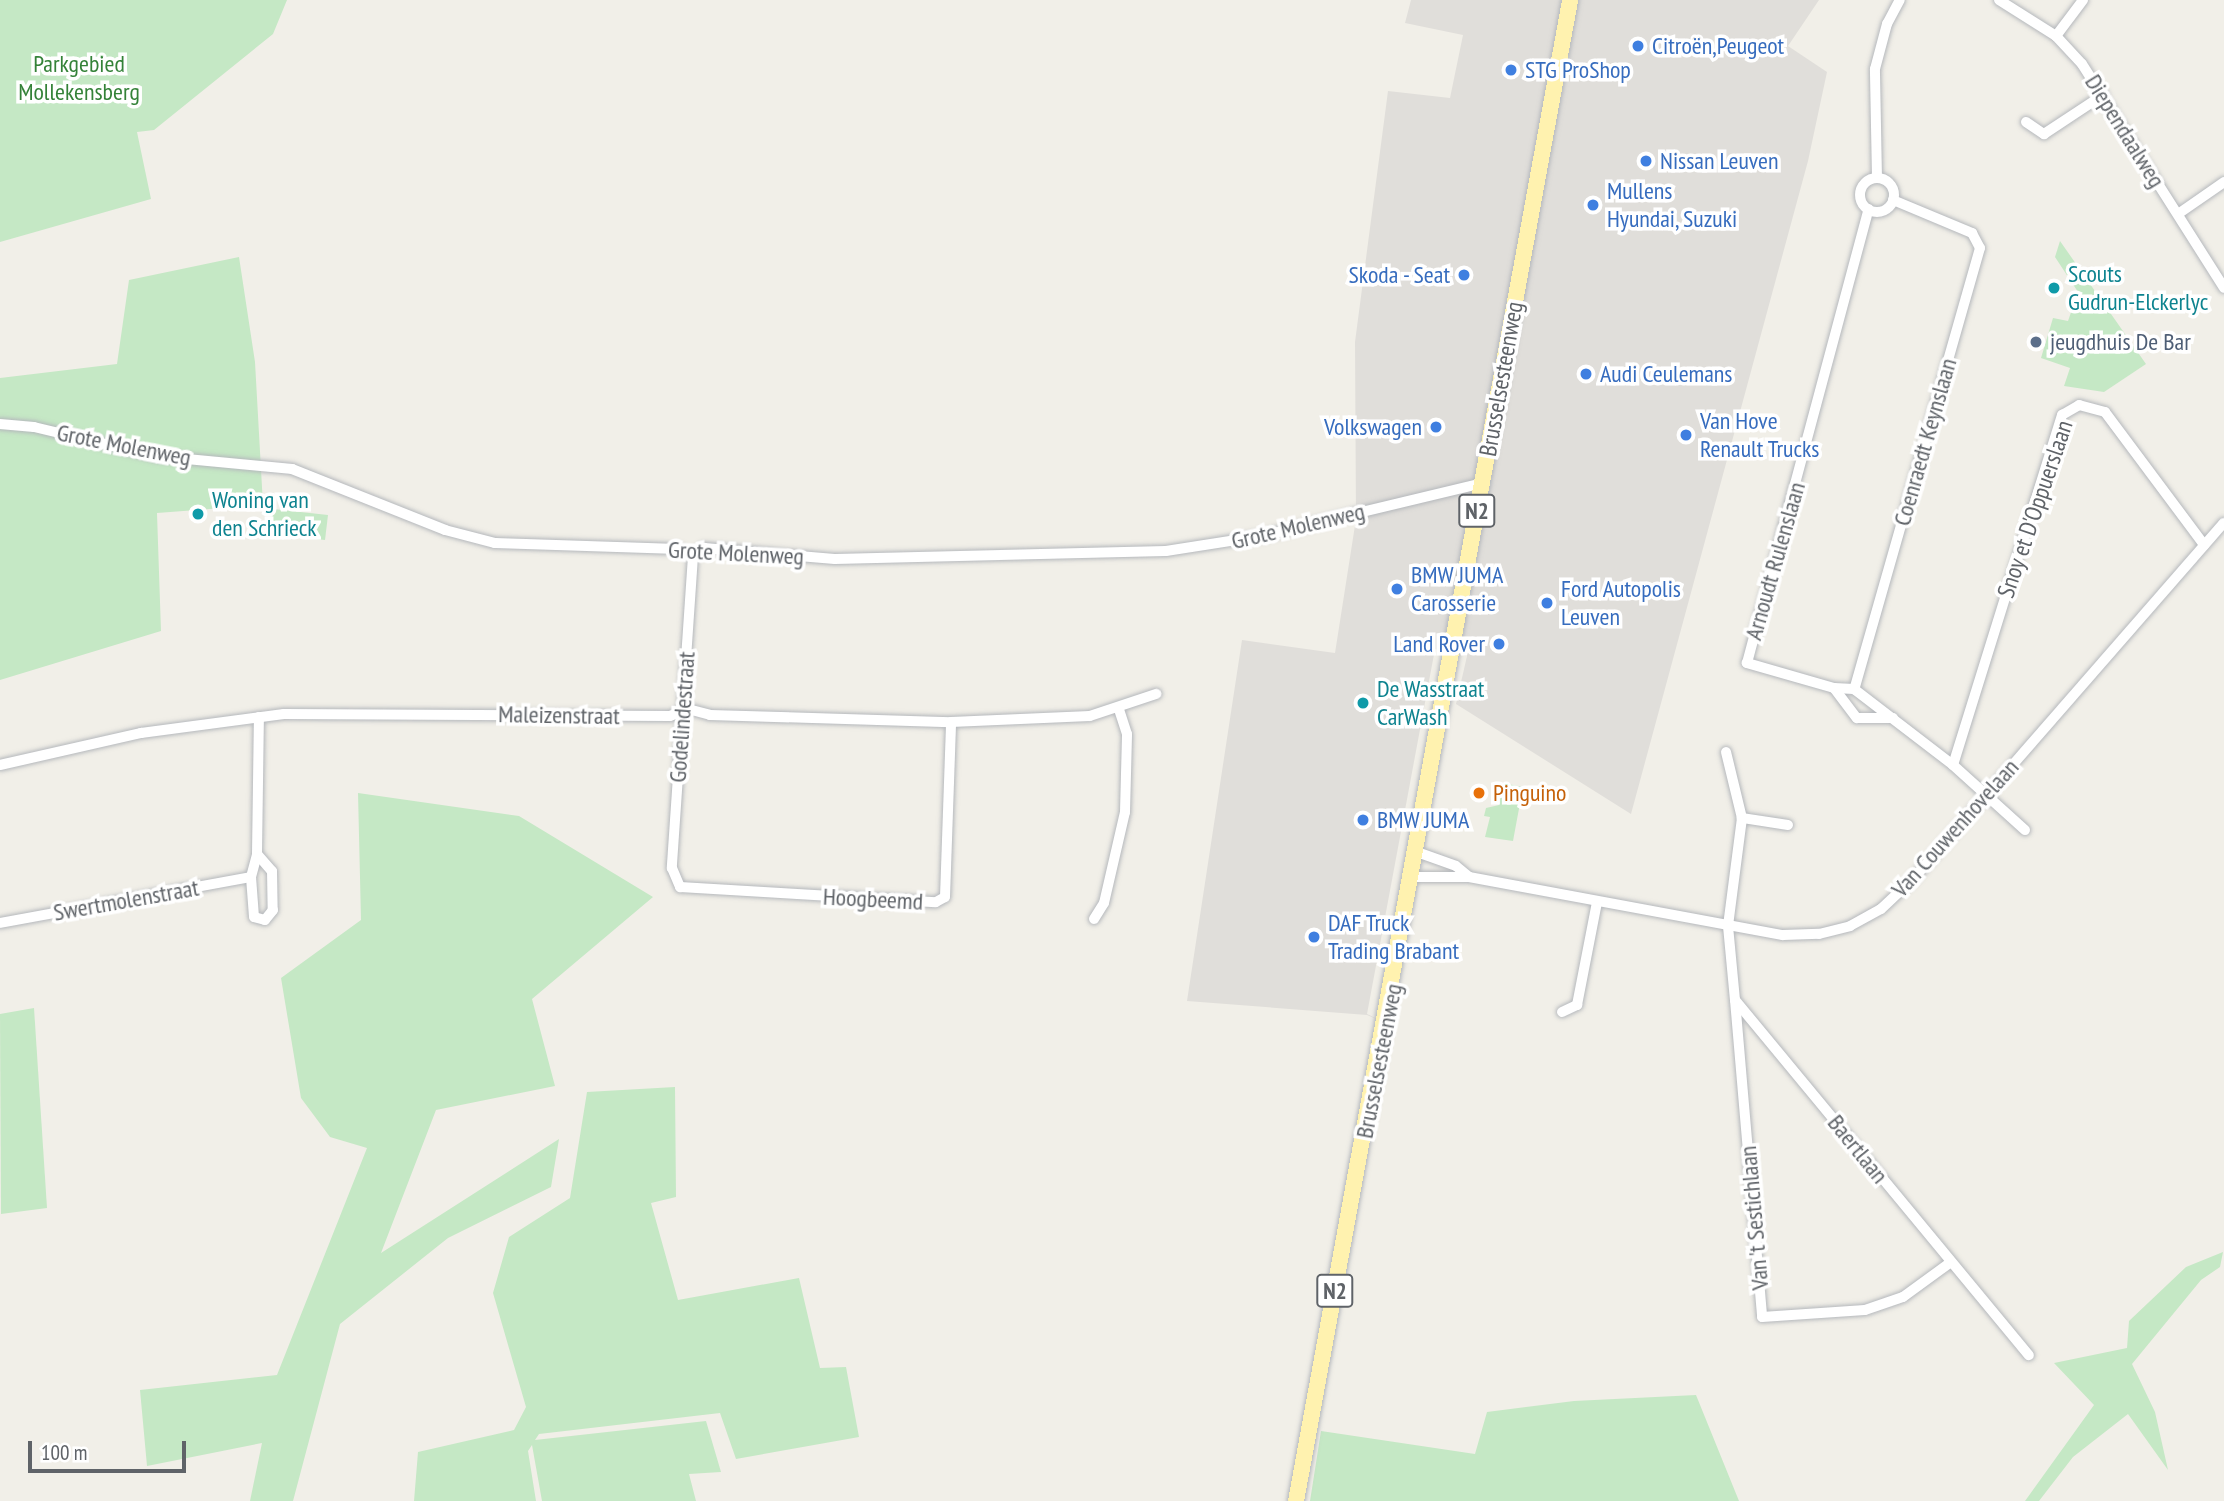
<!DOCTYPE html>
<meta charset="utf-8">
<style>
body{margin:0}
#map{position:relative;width:2224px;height:1501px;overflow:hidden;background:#f1efe8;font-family:"PT Sans Narrow",sans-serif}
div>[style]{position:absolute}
.industrial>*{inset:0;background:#e0deda}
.green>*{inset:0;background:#c5e8c5}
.roads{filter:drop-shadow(0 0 2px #b5b8bc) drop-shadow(0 0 2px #b5b8bc)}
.minor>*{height:10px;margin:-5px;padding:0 5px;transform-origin:5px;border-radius:5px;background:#fff}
.minor>.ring{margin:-5px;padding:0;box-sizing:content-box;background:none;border:10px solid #fff;border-radius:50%}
.primary>*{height:16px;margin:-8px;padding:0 8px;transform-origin:8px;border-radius:8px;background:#fff2af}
.dots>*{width:19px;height:19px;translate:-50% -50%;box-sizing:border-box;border:4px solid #fff;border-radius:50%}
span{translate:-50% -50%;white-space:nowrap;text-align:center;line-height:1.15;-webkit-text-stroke:7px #fff;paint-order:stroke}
.shield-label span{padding:2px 5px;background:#fff;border:2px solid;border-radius:5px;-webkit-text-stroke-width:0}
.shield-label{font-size:23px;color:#5f6368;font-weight:700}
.shop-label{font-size:24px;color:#366cbe}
.left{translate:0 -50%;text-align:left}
.right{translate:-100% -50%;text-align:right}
.park-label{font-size:24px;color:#348238}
.street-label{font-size:24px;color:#5f6368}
.culture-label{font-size:24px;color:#0d838f}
.service-label{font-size:24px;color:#4e5e75}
.food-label{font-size:24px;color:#c56008}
.scale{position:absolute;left:28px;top:1441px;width:158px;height:32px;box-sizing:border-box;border:4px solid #5f6368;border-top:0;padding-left:9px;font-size:21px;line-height:24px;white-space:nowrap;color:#5f6368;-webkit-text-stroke:5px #fff;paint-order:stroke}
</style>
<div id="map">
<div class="industrial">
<div style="clip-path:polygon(1411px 0,1819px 0,1788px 46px,1827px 72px,1808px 161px,1631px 814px,1456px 704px,1467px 656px,1435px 649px,1367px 1014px,1386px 1023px,1367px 1015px,1187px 1001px,1242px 640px,1335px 653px,1356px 519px,1355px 342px,1388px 91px,1450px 98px,1463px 35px,1405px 23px)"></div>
</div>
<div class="green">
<div style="clip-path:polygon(0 0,287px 0,273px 34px,154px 130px,137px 132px,151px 199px,0 242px)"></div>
<div style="clip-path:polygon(2060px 241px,2146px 364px,2104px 392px,2064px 386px,2070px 368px,2041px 358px,2053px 318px,2068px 321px,2078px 292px,2055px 257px)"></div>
<div style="clip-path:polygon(239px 257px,255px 362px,263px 505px,157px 513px,161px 631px,0 680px,0 378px,117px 364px,129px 280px)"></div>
<div style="clip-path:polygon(273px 509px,328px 515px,325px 540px,271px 534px)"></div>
<div style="clip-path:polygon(1503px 783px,1523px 787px,1513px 841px,1485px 837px,1490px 817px,1484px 816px,1486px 808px,1499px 805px)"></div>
<div style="clip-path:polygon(358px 793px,519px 816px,653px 897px,532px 999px,555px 1086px,436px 1110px,381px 1253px,559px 1139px,551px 1187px,448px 1238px,340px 1324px,293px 1501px,250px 1501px,262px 1443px,147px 1466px,140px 1390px,277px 1375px,367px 1148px,330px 1137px,301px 1098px,281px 978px,361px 920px)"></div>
<div style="clip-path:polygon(34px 1008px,47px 1208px,1px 1214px,0 1014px)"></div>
<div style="clip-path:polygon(675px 1087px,676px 1197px,651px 1203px,678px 1300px,799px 1278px,820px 1368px,846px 1367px,859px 1437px,736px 1459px,720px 1413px,539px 1434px,535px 1440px,706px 1421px,721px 1472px,689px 1474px,696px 1501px,542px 1501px,532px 1445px,528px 1451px,536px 1501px,414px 1501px,418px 1452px,514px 1430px,526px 1407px,493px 1293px,509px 1237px,570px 1198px,587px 1092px)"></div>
<div style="clip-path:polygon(2223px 1252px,2220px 1267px,2201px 1280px,2132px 1364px,2155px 1412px,2168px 1470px,2128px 1414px,2073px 1457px,2039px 1501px,2025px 1501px,2094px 1405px,2054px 1363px,2127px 1348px,2129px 1321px,2186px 1267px)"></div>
<div style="clip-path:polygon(1696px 1395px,1739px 1501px,1310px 1501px,1321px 1431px,1475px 1454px,1487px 1412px,1574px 1401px)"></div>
</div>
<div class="roads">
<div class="minor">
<div style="left:1999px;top:0;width:67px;rotate:32.3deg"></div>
<div style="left:2056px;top:36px;width:38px;rotate:47deg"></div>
<div style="left:2082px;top:64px;width:265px;rotate:57.6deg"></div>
<div style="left:2056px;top:36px;width:45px;rotate:-53.1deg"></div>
<div style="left:2026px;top:122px;width:22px;rotate:34deg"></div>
<div style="left:2044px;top:134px;width:71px;rotate:-33.5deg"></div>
<div style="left:1877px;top:178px;width:109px;rotate:-91.1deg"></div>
<div style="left:1875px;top:69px;width:47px;rotate:-75.1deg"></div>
<div style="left:1887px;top:24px;width:27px;rotate:-62deg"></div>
<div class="ring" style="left:1860px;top:178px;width:24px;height:24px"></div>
<div style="left:1893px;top:200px;width:86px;rotate:22.7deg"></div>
<div style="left:1972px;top:233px;width:17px;rotate:62deg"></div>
<div style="left:1980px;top:248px;width:459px;rotate:105.9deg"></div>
<div style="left:1854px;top:689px;width:125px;rotate:37.5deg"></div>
<div style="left:1953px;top:765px;width:97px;rotate:42.1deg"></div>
<div style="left:2178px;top:214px;width:56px;rotate:-34.8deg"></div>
<div style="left:0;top:424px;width:34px;rotate:5deg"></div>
<div style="left:34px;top:427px;width:124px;rotate:13.5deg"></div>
<div style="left:155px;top:456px;width:138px;rotate:5.4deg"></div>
<div style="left:292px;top:469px;width:165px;rotate:21.7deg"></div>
<div style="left:445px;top:530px;width:52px;rotate:14.6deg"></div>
<div style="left:495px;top:543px;width:183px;rotate:1.9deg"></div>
<div style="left:678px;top:549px;width:17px;rotate:25deg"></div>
<div style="left:693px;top:556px;width:14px;rotate:-36deg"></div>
<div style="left:704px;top:548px;width:131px;rotate:4.8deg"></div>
<div style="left:835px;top:559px;width:331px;rotate:-1.4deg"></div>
<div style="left:1166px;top:551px;width:97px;rotate:-8.9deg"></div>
<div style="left:1262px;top:536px;width:226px;rotate:-13.5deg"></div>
<div style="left:693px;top:556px;width:313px;rotate:93.9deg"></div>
<div style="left:672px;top:868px;width:21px;rotate:67deg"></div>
<div style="left:680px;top:887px;width:256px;rotate:3.4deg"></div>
<div style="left:936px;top:902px;width:10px;rotate:-29deg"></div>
<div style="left:945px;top:897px;width:175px;rotate:-88deg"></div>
<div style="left:1834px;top:688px;width:38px;rotate:53deg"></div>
<div style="left:1857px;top:718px;width:36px"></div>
<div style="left:1854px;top:689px;width:20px;rotate:-177deg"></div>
<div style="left:1834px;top:688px;width:91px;rotate:-164deg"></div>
<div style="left:1747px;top:663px;width:470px;rotate:-75deg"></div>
<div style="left:1726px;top:752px;width:68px;rotate:76.4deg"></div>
<div style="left:0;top:765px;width:145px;rotate:-12.8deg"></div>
<div style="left:141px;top:733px;width:144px;rotate:-7.6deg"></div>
<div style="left:284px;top:714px;width:386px;rotate:0.3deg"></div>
<div style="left:670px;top:716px;width:19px;rotate:-21deg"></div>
<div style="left:688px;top:709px;width:23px;rotate:15deg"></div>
<div style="left:710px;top:715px;width:241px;rotate:1.7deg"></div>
<div style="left:951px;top:722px;width:139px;rotate:-2.5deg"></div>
<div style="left:1090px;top:716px;width:70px;rotate:-18.4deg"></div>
<div style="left:1953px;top:765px;width:367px;rotate:-72.7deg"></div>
<div style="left:2062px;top:415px;width:20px;rotate:-30deg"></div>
<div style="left:2079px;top:405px;width:27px;rotate:15deg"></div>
<div style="left:2105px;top:412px;width:166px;rotate:53.3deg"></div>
<div style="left:1788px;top:825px;width:47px;rotate:-171.3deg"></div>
<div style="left:1742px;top:818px;width:109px;rotate:97.4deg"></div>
<div style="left:1728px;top:926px;width:74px;rotate:84.6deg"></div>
<div style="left:1735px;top:1000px;width:461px;rotate:50.4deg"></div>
<div style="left:1417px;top:852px;width:41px;rotate:19.7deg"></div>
<div style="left:1456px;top:866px;width:17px;rotate:40deg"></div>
<div style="left:257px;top:854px;width:23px;rotate:49deg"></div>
<div style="left:272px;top:871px;width:39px;rotate:89deg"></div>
<div style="left:273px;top:910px;width:13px;rotate:129deg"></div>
<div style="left:265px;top:920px;width:11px;rotate:-165deg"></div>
<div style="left:254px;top:917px;width:40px;rotate:-94.3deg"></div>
<div style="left:251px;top:877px;width:24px;rotate:-75deg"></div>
<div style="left:257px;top:854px;width:137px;rotate:-89.2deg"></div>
<div style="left:1413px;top:877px;width:56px"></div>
<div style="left:1469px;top:877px;width:319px;rotate:10.5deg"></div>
<div style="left:1783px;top:935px;width:36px;rotate:-2deg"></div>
<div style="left:1819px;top:934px;width:32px;rotate:-14deg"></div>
<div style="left:1850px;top:926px;width:35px;rotate:-29deg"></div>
<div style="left:1881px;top:909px;width:45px;rotate:-43.2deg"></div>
<div style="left:1914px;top:878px;width:471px;rotate:-48.9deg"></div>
<div style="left:1094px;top:919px;width:19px;rotate:-58deg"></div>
<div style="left:1104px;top:903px;width:93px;rotate:-77deg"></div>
<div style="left:1125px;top:812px;width:78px;rotate:-88.5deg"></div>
<div style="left:1127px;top:734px;width:25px;rotate:-108deg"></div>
<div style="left:0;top:923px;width:255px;rotate:-10.4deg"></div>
<div style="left:1735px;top:1000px;width:318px;rotate:85.1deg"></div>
<div style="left:1762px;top:1317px;width:103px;rotate:-3.9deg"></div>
<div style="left:1865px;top:1310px;width:40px;rotate:-18.9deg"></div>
<div style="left:1903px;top:1297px;width:59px;rotate:-36.1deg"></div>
<div style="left:1562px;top:1012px;width:17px;rotate:-25deg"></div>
<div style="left:1577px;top:1005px;width:105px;rotate:-79deg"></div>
</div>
<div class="primary">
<div style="left:1296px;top:1501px;width:1526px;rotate:-79.65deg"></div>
</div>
</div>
<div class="dots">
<div style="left:1638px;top:46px;background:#3f7fe0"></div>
<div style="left:1511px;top:70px;background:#3f7fe0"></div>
<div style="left:1646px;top:161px;background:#3f7fe0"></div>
<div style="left:1593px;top:205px;background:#3f7fe0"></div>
<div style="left:1464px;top:275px;background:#3f7fe0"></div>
<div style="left:2054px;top:288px;background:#0f9aa8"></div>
<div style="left:2036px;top:342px;background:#5c6f8a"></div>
<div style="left:1586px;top:374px;background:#3f7fe0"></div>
<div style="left:1436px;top:427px;background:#3f7fe0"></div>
<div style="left:1686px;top:435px;background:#3f7fe0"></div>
<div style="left:198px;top:514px;background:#0f9aa8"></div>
<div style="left:1397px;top:589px;background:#3f7fe0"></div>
<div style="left:1547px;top:603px;background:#3f7fe0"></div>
<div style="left:1499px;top:644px;background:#3f7fe0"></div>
<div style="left:1363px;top:703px;background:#0f9aa8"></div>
<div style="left:1479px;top:793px;background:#e8710a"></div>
<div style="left:1363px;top:820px;background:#3f7fe0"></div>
<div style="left:1314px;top:937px;background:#3f7fe0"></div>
</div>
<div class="shield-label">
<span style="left:1477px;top:511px">N2</span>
<span style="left:1335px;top:1291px">N2</span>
</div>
<div class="shop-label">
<span class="left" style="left:1652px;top:46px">Citroën,Peugeot</span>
<span class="left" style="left:1525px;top:70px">STG ProShop</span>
<span class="left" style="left:1660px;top:161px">Nissan Leuven</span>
<span class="left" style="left:1607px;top:205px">Mullens<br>Hyundai, Suzuki</span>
<span class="right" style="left:1450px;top:275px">Skoda - Seat</span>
<span class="left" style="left:1600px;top:374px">Audi Ceulemans</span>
<span class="left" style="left:1700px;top:435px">Van Hove<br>Renault Trucks</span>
<span class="right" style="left:1422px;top:427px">Volkswagen</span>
<span class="left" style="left:1411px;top:589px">BMW JUMA<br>Carosserie</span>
<span class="left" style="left:1561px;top:603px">Ford Autopolis<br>Leuven</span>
<span class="right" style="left:1485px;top:644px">Land Rover</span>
<span class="left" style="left:1377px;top:820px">BMW JUMA</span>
<span class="left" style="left:1328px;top:937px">DAF Truck<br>Trading Brabant</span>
</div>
<div class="park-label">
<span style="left:79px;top:78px">Parkgebied<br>Mollekensberg</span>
</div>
<div class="street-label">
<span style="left:2125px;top:131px;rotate:58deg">Diependaalweg</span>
<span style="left:1501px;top:379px;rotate:-80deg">Brusselsesteenweg</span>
<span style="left:1925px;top:442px;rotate:-74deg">Coenraedt Keynslaan</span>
<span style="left:124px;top:445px;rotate:11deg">Grote Molenweg</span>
<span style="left:2035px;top:509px;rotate:-71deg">Snoy et D'Oppuerslaan</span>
<span style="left:1298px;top:526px;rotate:-13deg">Grote Molenweg</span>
<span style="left:736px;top:553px;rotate:3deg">Grote Molenweg</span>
<span style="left:1775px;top:561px;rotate:-74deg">Arnoudt Rulenslaan</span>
<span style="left:559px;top:715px;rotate:1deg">Maleizenstraat</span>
<span style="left:682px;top:717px;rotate:-86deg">Godelindestraat</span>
<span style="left:1955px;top:828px;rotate:-48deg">Van Couwenhovelaan</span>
<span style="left:873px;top:899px;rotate:3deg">Hoogbeemd</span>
<span style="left:126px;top:900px;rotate:-10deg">Swertmolenstraat</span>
<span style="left:1379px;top:1061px;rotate:-79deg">Brusselsesteenweg</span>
<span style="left:1858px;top:1149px;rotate:51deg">Baertlaan</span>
<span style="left:1754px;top:1218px;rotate:-95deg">Van 't Sestichlaan</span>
</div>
<div class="culture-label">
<span class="left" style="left:2068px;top:288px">Scouts<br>Gudrun-Elckerlyc</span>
<span class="left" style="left:212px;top:514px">Woning van<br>den Schrieck</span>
<span class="left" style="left:1377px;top:703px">De Wasstraat<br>CarWash</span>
</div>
<div class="service-label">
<span class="left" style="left:2050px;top:342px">jeugdhuis De Bar</span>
</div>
<div class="food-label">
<span class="left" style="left:1493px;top:793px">Pinguino</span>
</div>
<div class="scale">100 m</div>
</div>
